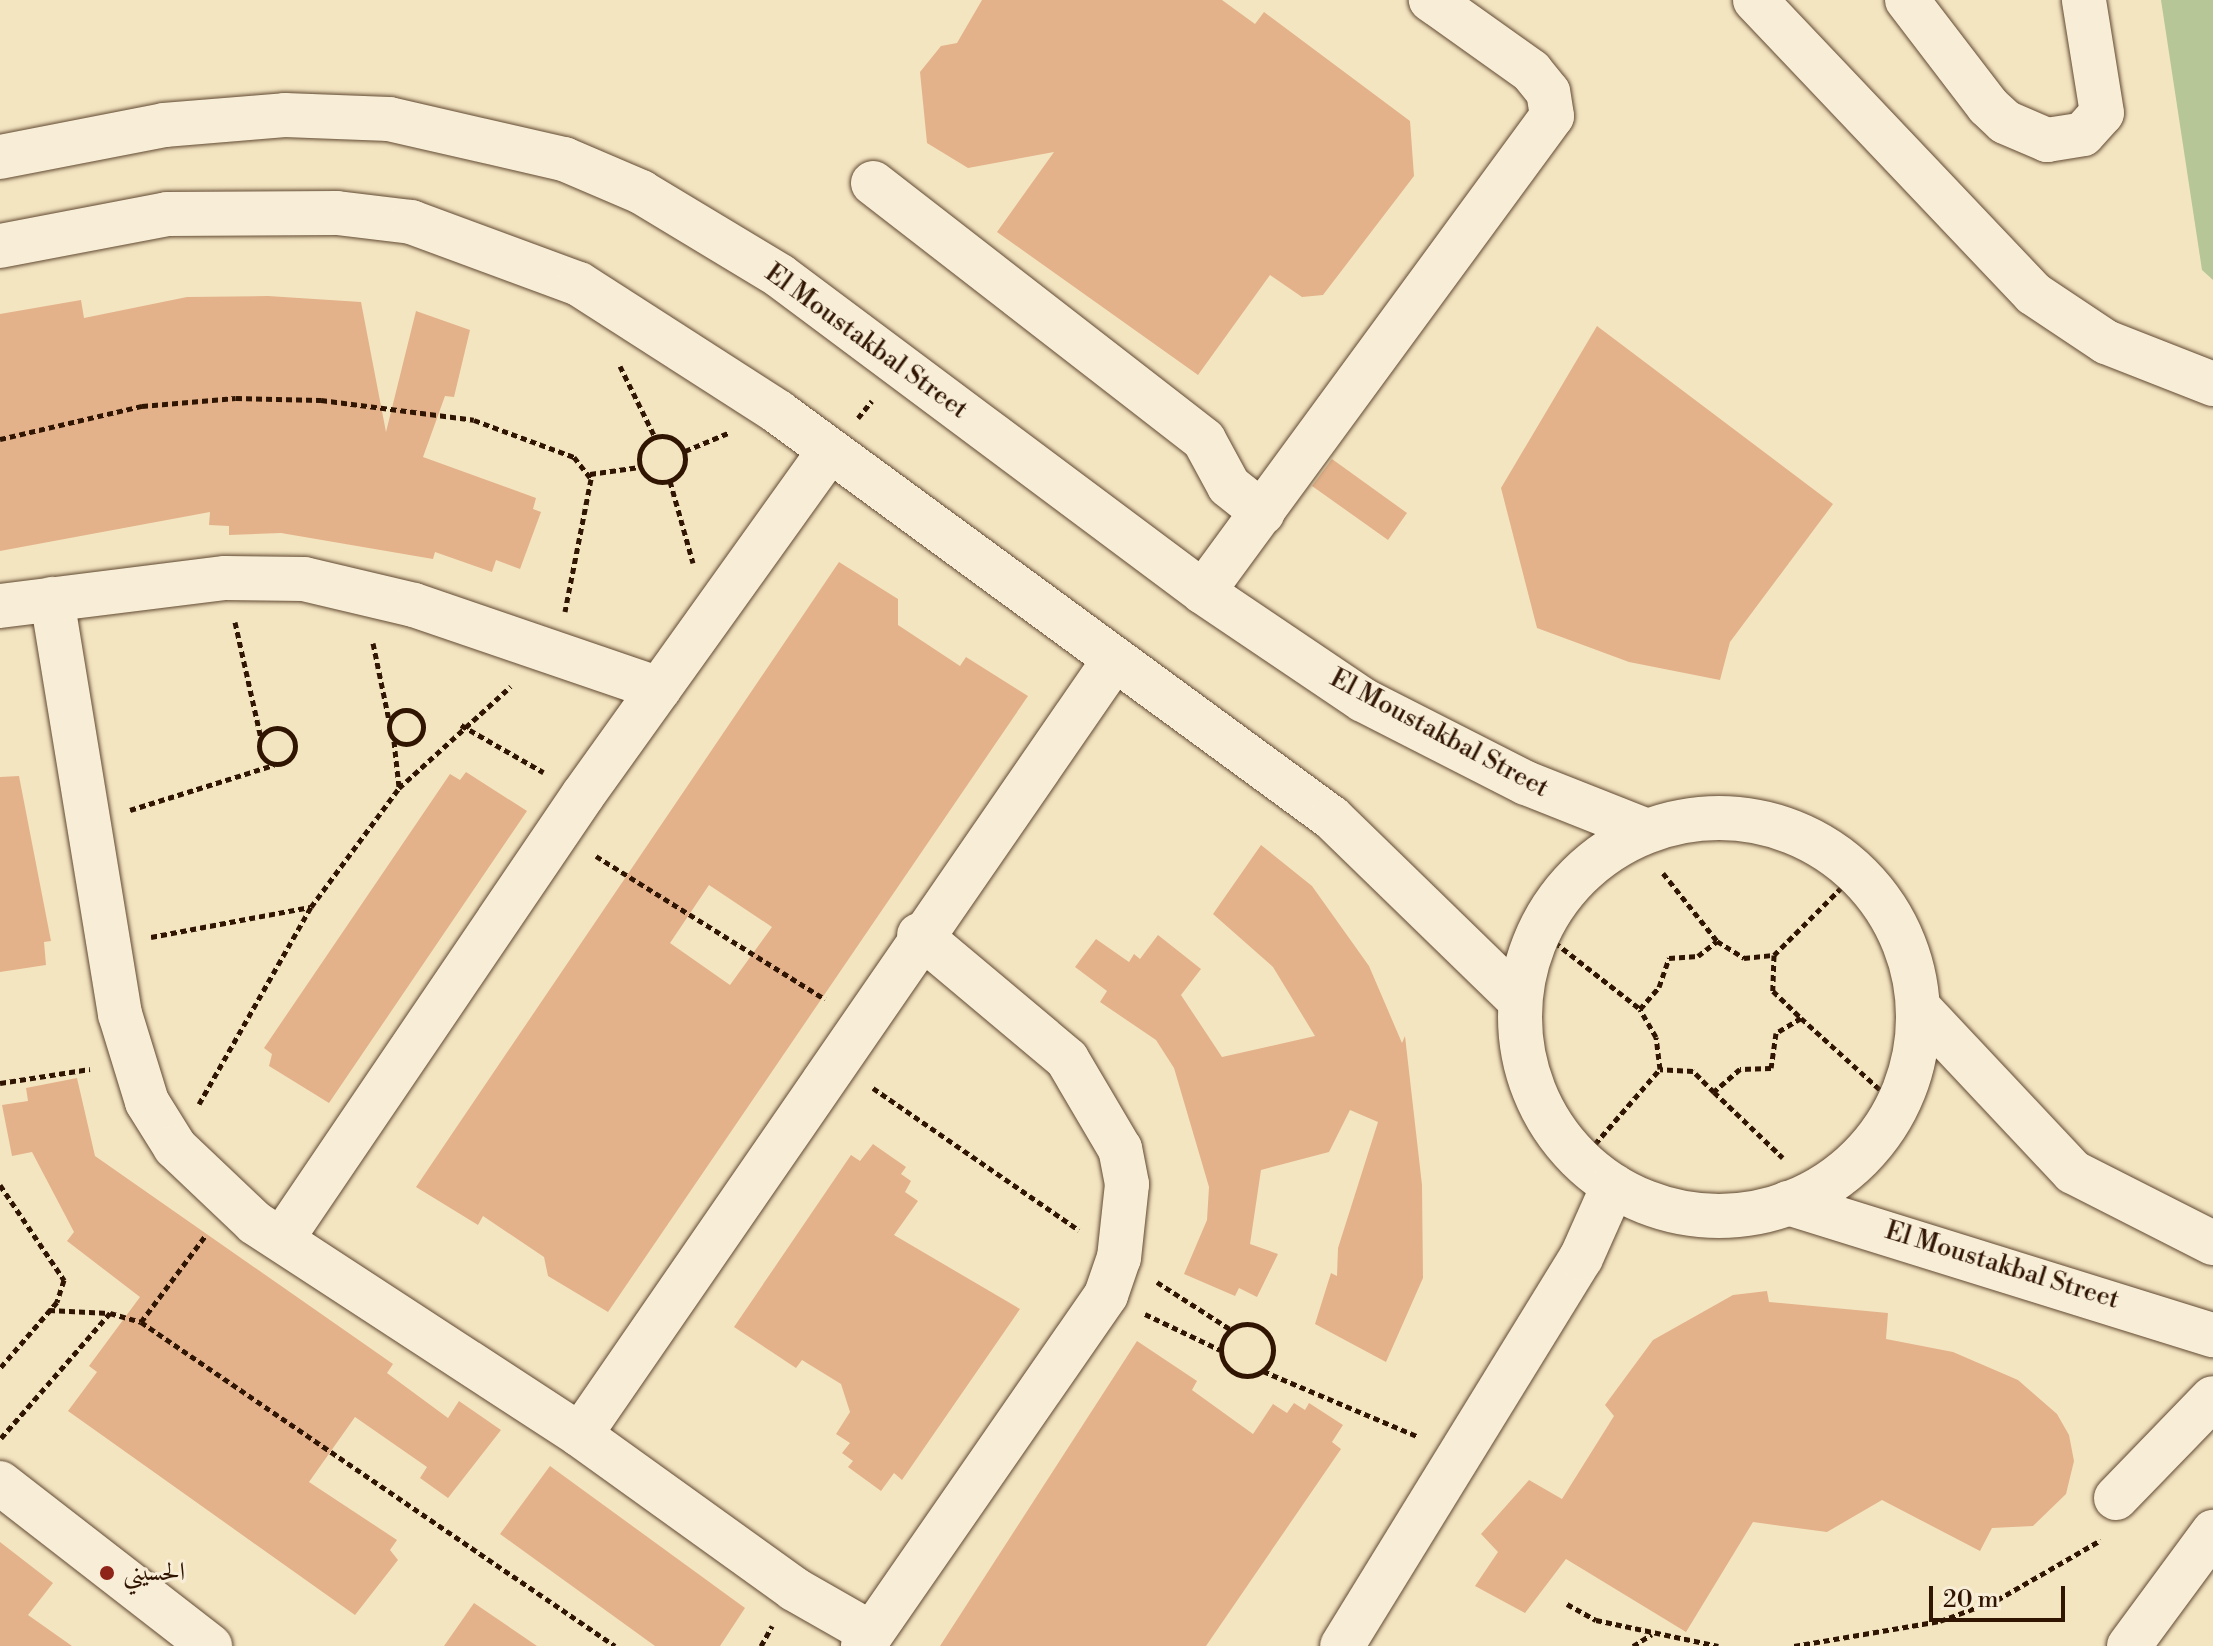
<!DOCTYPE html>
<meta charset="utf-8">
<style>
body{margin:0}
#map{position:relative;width:2213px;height:1646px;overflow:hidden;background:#f4e5c1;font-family:"Libre Bodoni",Amiri,serif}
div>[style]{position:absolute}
.green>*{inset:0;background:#b7c696}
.building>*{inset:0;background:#e3b28a}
.path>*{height:5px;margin-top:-2.5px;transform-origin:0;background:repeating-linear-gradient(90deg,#301503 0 6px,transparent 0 10px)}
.path>.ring{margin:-2.5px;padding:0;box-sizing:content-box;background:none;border:5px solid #301503;border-radius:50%}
.roads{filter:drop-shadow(0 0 2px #614932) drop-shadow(0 0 2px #614932)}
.minor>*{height:44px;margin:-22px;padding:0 22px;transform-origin:22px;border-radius:22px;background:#f8eed7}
.minor>.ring{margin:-22px;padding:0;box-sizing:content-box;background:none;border:44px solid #f8eed7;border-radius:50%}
.dots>*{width:22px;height:22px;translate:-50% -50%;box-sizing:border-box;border:4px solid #f8eed7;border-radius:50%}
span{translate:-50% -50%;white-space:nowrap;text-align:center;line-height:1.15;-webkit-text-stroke:6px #f8eed7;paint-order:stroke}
.street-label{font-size:26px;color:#301503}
.poi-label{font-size:26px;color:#301503}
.left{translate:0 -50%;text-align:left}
.scale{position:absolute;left:1929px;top:1586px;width:136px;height:36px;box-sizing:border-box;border:4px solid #301503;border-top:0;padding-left:10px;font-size:24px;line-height:28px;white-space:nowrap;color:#301503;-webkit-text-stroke:6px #f8eed7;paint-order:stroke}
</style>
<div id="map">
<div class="green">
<div style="clip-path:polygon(2161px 0,2213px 0,2213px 280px,2202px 270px)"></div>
</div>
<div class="building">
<div style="clip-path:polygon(982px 0,1222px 0,1255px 24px,1264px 12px,1410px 121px,1414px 176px,1323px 295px,1302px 297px,1270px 275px,1198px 375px,997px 232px,1054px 152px,968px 168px,927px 143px,920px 72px,941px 46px,957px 43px)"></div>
<div style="clip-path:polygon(268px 296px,361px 302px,386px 432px,416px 311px,470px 330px,454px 397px,445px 396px,423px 457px,536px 498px,533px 509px,541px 512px,520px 569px,496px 560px,492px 572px,435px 552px,433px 559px,281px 533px,229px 535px,229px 526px,209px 525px,210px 512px,0 551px,0 314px,81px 300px,84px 318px,187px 297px)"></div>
<div style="clip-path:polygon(1597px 326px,1833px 504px,1730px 642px,1720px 680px,1629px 662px,1537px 628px,1501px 488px)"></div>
<div style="clip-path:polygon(1332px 459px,1407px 513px,1388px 540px,1312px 486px)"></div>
<div style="clip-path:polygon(evenodd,839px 562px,898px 599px,898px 625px,960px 666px,966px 657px,1028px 696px,608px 1312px,548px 1276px,544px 1257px,483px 1216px,478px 1225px,416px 1187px,839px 562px,709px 885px,772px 927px,730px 985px,670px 943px,709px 885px)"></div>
<div style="clip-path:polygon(466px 772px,527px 811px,329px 1103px,269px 1066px,272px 1054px,264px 1048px,450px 774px,460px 780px)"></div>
<div style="clip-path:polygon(19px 776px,51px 941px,44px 942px,46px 965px,0 972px,0 777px)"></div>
<div style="clip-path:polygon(1261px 845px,1312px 886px,1369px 966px,1402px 1043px,1405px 1036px,1422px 1185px,1423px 1278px,1386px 1362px,1315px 1324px,1331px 1273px,1337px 1276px,1338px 1248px,1378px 1122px,1350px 1110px,1329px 1152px,1261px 1170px,1250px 1244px,1278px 1254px,1257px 1297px,1239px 1288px,1235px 1296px,1184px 1274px,1207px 1220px,1209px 1187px,1174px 1068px,1156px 1040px,1100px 1002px,1107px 991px,1075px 967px,1096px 939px,1129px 962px,1134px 954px,1140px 959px,1158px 935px,1201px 969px,1181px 995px,1222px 1057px,1315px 1036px,1273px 967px,1213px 914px)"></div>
<div style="clip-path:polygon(77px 1078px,95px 1156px,393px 1364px,387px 1373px,448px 1418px,459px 1401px,501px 1430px,448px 1498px,420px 1478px,427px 1467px,355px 1417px,309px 1482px,397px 1540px,390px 1550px,398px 1560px,355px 1615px,68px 1411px,97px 1372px,89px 1366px,140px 1297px,67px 1241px,74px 1232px,32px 1152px,12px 1156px,2px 1105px,28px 1101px,26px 1088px)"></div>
<div style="clip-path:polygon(873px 1144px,906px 1167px,901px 1174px,911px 1181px,905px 1192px,918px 1201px,894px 1235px,1020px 1309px,902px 1480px,894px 1473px,881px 1491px,848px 1467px,853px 1461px,842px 1453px,850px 1443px,836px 1434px,850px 1412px,841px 1384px,802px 1360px,796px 1368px,734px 1327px,851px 1155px,860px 1161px)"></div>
<div style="clip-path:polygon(1767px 1291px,1769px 1302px,1888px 1313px,1886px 1339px,1953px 1352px,2018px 1380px,2057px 1414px,2069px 1435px,2074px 1461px,2066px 1494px,2033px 1526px,1992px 1528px,1980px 1551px,1882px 1500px,1827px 1532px,1753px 1522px,1686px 1632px,1566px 1559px,1525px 1613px,1475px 1586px,1498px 1552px,1481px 1534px,1529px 1480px,1562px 1499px,1614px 1416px,1605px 1405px,1653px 1340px,1733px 1295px)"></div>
<div style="clip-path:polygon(1137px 1341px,1197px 1381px,1192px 1390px,1253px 1434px,1273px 1404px,1287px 1413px,1294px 1403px,1305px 1410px,1309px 1403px,1343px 1425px,1332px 1442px,1341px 1449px,1206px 1646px,940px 1646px)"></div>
<div style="clip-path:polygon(550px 1466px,745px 1608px,720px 1646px,655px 1646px,500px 1534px)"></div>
<div style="clip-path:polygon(0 1542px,53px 1583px,28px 1615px,72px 1646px,0 1646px)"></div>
<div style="clip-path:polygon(474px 1603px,537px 1646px,444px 1646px)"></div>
</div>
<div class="path">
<div style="left:620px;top:366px;width:79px;rotate:63.8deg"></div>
<div style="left:858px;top:418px;width:22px;rotate:-51deg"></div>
<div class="ring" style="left:639px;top:436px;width:41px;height:41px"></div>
<div style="left:0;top:439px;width:146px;rotate:-13.1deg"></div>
<div style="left:142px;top:406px;width:94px;rotate:-4.9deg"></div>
<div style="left:236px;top:398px;width:85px;rotate:1.3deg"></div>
<div style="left:321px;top:400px;width:154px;rotate:7.4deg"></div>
<div style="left:474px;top:420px;width:107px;rotate:20.3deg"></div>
<div style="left:574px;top:457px;width:28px;rotate:52deg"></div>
<div style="left:591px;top:479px;width:135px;rotate:101.1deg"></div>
<div style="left:685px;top:451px;width:47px;rotate:-22.7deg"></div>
<div style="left:590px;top:474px;width:50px;rotate:-8deg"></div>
<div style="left:670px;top:481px;width:85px;rotate:74.3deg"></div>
<div style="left:235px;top:622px;width:119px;rotate:77.4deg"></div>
<div style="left:373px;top:643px;width:79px;rotate:78.3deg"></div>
<div class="ring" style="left:389px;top:710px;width:29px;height:29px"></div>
<div style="left:461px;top:725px;width:95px;rotate:29.8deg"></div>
<div class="ring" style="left:259px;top:728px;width:31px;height:31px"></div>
<div style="left:394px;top:741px;width:46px;rotate:83.8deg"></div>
<div style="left:130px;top:810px;width:151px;rotate:-17.4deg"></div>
<div style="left:596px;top:856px;width:270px;rotate:32deg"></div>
<div style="left:1663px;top:873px;width:87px;rotate:51.5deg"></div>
<div style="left:1539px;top:930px;width:128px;rotate:38deg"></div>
<div style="left:151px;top:937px;width:162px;rotate:-10.7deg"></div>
<div style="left:1717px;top:941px;width:32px;rotate:32deg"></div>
<div style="left:1744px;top:958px;width:30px;rotate:-6deg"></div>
<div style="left:1774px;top:955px;width:36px;rotate:92deg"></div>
<div style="left:1773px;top:991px;width:39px;rotate:44deg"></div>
<div style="left:1801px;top:1018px;width:29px;rotate:149deg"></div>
<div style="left:1776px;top:1033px;width:35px;rotate:98deg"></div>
<div style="left:1771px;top:1068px;width:31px;rotate:178deg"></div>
<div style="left:1740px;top:1069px;width:35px;rotate:139deg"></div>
<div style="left:1714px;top:1092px;width:30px;rotate:-135deg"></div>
<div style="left:1693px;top:1071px;width:33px;rotate:-177deg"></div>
<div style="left:1660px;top:1069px;width:32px;rotate:-97deg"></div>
<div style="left:1656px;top:1037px;width:32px;rotate:-120deg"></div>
<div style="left:1640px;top:1009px;width:29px;rotate:-49deg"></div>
<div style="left:1659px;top:987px;width:31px;rotate:-71deg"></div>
<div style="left:1669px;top:958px;width:29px;rotate:-4deg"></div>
<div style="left:1698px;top:956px;width:24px;rotate:-38deg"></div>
<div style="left:1774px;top:955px;width:117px;rotate:-45deg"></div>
<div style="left:1801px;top:1018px;width:131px;rotate:42.2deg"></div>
<div style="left:0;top:1083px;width:91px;rotate:-8.8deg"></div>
<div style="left:873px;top:1088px;width:250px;rotate:34.6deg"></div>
<div style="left:1714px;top:1092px;width:95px;rotate:43.7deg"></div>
<div style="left:199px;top:1104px;width:227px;rotate:-60.4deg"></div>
<div style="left:311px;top:907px;width:148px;rotate:-53.5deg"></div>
<div style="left:399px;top:788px;width:151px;rotate:-42.3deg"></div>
<div style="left:1595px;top:1144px;width:99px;rotate:-49.1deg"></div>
<div style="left:0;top:1185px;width:115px;rotate:56deg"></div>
<div style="left:64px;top:1280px;width:23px;rotate:108deg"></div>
<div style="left:57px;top:1302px;width:87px;rotate:130.8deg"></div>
<div style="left:1157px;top:1282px;width:87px;rotate:32.8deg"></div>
<div style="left:49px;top:1310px;width:60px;rotate:2.9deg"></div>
<div style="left:1145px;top:1314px;width:83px;rotate:25.6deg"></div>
<div style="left:141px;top:1322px;width:574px;rotate:34.35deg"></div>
<div class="ring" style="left:1221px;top:1324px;width:47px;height:47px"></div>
<div style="left:1263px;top:1371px;width:167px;rotate:22.9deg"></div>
<div style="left:1px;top:1438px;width:166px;rotate:-48.9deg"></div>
<div style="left:110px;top:1313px;width:32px;rotate:16deg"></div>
<div style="left:141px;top:1322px;width:107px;rotate:-53.3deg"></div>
<div style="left:1567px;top:1604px;width:33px;rotate:29deg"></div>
<div style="left:1596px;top:1620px;width:125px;rotate:12deg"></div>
<div style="left:761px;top:1646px;width:23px;rotate:-61deg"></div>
<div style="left:1633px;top:1646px;width:22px;rotate:-32deg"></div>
<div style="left:1794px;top:1646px;width:148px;rotate:-9.7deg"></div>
<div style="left:1940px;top:1621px;width:61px;rotate:-20.2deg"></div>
<div style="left:1997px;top:1600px;width:120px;rotate:-30deg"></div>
</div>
<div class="roads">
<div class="minor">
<div style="left:1755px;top:0;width:405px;rotate:46.5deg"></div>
<div style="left:2034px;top:294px;width:87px;rotate:33.7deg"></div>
<div style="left:2106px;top:342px;width:115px;rotate:21.4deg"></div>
<div style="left:1907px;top:0;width:133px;rotate:52.6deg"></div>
<div style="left:1988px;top:106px;width:23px;rotate:43deg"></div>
<div style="left:2005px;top:122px;width:46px;rotate:23.2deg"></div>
<div style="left:2047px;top:140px;width:36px;rotate:-9deg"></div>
<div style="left:2083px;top:134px;width:28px;rotate:-48deg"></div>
<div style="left:2102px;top:113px;width:114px;rotate:-99.1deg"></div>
<div style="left:0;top:157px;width:167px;rotate:-11deg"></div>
<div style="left:164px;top:125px;width:121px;rotate:-4.7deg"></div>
<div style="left:285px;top:115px;width:104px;rotate:2.2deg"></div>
<div style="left:389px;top:119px;width:180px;rotate:12.9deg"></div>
<div style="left:564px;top:159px;width:84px;rotate:23.2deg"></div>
<div style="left:641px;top:192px;width:162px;rotate:31.1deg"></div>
<div style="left:780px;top:276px;width:528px;rotate:36.76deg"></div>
<div style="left:1203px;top:592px;width:193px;rotate:34deg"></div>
<div style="left:1363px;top:700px;width:183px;rotate:27deg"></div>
<div style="left:1526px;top:783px;width:130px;rotate:21.6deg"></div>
<div style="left:873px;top:183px;width:419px;rotate:37.8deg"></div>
<div style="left:1204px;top:440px;width:52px;rotate:61.5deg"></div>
<div style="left:1229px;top:486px;width:43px;rotate:38.5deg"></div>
<div style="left:0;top:246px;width:170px;rotate:-10.8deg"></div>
<div style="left:167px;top:214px;width:170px;rotate:-0.3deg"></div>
<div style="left:337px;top:213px;width:75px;rotate:6.9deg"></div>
<div style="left:411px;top:222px;width:179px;rotate:20.3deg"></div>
<div style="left:579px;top:284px;width:237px;rotate:32.7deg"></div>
<div style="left:778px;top:412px;width:687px;rotate:36.24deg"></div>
<div style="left:1332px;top:818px;width:261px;rotate:44.2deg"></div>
<div style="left:1203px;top:592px;width:590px;rotate:-53.75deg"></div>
<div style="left:1552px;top:116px;width:24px;rotate:-99deg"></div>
<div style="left:1548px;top:92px;width:27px;rotate:-129deg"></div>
<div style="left:1531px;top:71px;width:123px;rotate:-144.6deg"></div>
<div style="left:52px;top:599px;width:421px;rotate:80.7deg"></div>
<div style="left:120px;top:1014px;width:92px;rotate:72.9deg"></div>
<div style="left:147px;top:1102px;width:53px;rotate:58.1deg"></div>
<div style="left:175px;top:1147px;width:110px;rotate:43.5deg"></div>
<div style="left:255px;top:1223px;width:388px;rotate:33.1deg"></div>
<div style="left:580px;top:1435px;width:264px;rotate:35.7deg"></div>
<div style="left:794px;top:1589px;width:89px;rotate:29.7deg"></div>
<div style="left:0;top:606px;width:227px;rotate:-7.1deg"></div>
<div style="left:225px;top:578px;width:79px;rotate:0.7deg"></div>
<div style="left:304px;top:579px;width:113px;rotate:13.3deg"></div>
<div style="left:414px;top:605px;width:259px;rotate:18.9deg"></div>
<div class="ring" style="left:1520px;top:818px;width:354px;height:354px"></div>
<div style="left:1919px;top:1008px;width:225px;rotate:46.8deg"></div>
<div style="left:2073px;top:1172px;width:157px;rotate:26.9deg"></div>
<div style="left:1788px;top:1203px;width:445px;rotate:17.3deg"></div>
<div style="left:282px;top:1239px;width:536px;rotate:-55.87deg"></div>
<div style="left:583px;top:795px;width:422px;rotate:-54.4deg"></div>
<div style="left:580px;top:1435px;width:941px;rotate:-55.43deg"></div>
<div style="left:0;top:1483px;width:266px;rotate:37.8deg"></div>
<div style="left:2116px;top:1498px;width:139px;rotate:-45.9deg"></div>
<div style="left:863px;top:1646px;width:427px;rotate:-55.3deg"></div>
<div style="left:1106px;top:1295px;width:39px;rotate:-71deg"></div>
<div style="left:1119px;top:1258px;width:74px;rotate:-83.8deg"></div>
<div style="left:1127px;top:1184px;width:36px;rotate:-101deg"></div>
<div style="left:1120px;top:1149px;width:104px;rotate:-120.5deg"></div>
<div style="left:1067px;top:1059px;width:193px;rotate:-140deg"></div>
<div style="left:1342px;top:1646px;width:456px;rotate:-58.4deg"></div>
<div style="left:1581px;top:1258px;width:79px;rotate:-66deg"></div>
<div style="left:2129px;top:1646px;width:142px;rotate:-53.6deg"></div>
</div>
</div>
<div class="dots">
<div style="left:107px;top:1573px;background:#8f2418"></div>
</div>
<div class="street-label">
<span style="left:866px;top:342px;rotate:36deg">El Moustakbal Street</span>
<span style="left:1439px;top:734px;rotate:28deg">El Moustakbal Street</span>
<span style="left:2002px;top:1266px;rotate:17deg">El Moustakbal Street</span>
</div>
<div class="poi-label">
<span class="left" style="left:123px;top:1573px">الحسيني</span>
</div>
<div class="scale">20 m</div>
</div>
